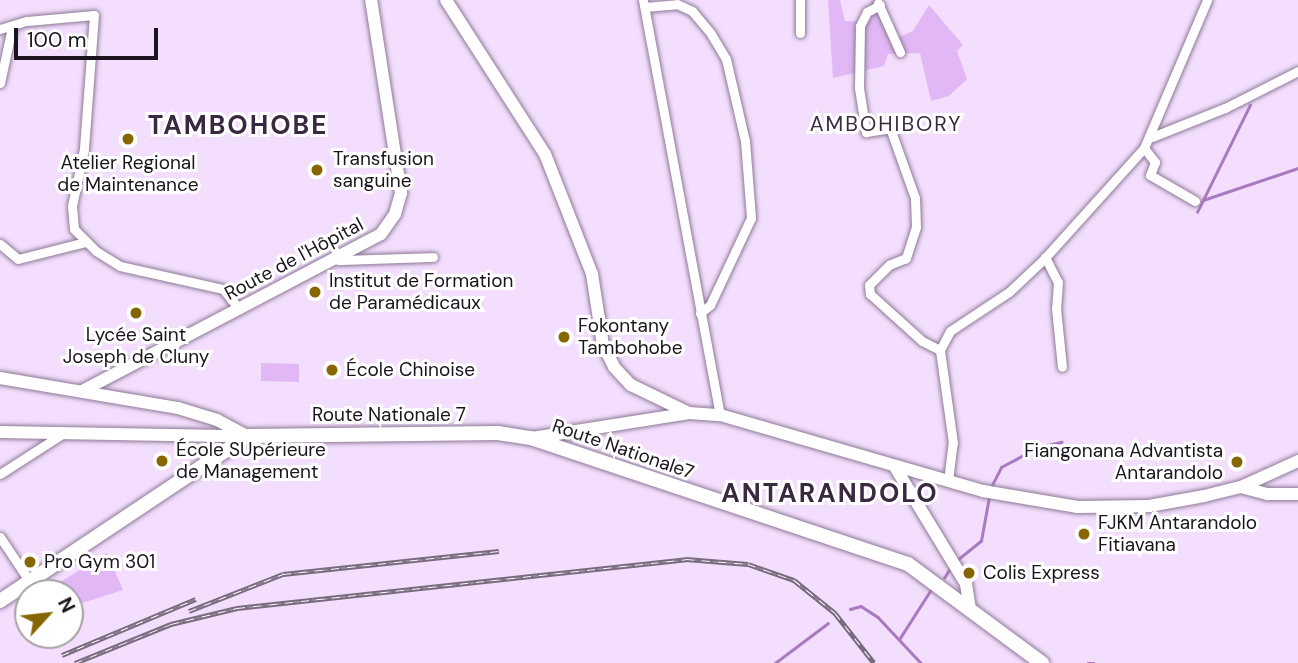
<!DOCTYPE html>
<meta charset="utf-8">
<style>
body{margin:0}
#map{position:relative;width:1298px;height:663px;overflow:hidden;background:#f3defd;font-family:"DM Sans",sans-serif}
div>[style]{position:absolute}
.green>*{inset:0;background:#e1b7f5}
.stream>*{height:2.5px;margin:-1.25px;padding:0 1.25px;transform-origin:1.25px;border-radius:1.25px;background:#aa7ac1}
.roads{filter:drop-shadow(0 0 2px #8d7a96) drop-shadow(0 0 2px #8d7a96)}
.street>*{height:9px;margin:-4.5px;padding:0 4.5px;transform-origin:4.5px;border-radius:4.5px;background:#fff}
.secondary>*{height:12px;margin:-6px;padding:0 6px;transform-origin:6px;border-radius:6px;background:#fff}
.primary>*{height:14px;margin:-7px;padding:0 7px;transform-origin:7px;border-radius:7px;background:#fff}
.rail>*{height:5px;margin-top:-2.5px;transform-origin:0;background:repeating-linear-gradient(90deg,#fff 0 8px,#786b7e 0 16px);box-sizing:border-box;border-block:2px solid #786b7e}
.dots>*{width:19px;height:19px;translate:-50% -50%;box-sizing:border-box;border:4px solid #fff;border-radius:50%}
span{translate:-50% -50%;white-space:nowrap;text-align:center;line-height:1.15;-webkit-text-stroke:6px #fff;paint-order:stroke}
.poi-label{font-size:19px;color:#1b141e}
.left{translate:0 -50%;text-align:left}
.right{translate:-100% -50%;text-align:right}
.street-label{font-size:19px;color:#1b141e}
.neighbourhood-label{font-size:21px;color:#392840;letter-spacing:2px}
.district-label{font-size:26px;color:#392840;font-weight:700;letter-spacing:2px}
.north{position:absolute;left:14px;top:579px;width:70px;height:70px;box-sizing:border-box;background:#fff;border:2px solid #a4a1a5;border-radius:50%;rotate:63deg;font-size:19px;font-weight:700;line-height:28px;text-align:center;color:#1b141e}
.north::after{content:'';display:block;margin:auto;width:24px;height:32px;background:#866600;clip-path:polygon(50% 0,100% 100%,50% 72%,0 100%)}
.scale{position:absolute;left:14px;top:28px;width:144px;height:32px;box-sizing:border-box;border:4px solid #1b141e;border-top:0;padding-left:9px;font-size:21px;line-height:24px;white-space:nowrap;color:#1b141e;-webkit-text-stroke:5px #fff;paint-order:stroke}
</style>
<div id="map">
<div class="green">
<div style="clip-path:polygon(828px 0,840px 0,845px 21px,861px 22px,872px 0,876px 0,894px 39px,913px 31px,929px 5px,963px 45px,957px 51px,967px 79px,949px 96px,931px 101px,920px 53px,888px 54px,884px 66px,833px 78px)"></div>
<div style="clip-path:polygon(261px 363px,299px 364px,299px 382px,261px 381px)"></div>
<div style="clip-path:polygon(107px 553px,123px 590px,70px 607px,70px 593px,57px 593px,54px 586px)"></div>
</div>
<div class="stream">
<div style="left:1203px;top:200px;width:106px;rotate:-63.7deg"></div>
<div style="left:1197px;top:212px;width:13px;rotate:-63deg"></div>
<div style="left:1203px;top:200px;width:100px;rotate:-18.6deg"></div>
<div style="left:991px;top:487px;width:22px;rotate:-63deg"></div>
<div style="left:1001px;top:467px;width:43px;rotate:-27.8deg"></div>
<div style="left:1039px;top:447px;width:23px;rotate:-13deg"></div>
<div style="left:956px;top:561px;width:32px;rotate:-39deg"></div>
<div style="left:981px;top:541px;width:45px;rotate:-79.7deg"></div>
<div style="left:944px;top:578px;width:13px;rotate:-58deg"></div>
<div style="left:850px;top:609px;width:11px;rotate:-15deg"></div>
<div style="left:861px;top:606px;width:20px;rotate:33deg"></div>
<div style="left:878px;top:617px;width:63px;rotate:46.9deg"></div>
<div style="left:900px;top:638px;width:56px;rotate:-57.4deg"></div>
<div style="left:775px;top:663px;width:66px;rotate:-37deg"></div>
<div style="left:1088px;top:663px;width:6px"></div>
</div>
<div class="roads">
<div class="street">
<div style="left:643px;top:0;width:422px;rotate:79.5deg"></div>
<div style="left:800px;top:0;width:33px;rotate:90deg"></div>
<div style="left:878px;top:3px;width:54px;rotate:65.8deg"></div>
<div style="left:880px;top:5px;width:15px;rotate:152deg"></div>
<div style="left:867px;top:12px;width:16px;rotate:117deg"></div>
<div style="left:860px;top:26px;width:62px;rotate:90.9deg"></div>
<div style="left:859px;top:88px;width:45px;rotate:81deg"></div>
<div style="left:866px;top:132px;width:24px;rotate:-9deg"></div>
<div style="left:890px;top:128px;width:74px;rotate:70.3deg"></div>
<div style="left:915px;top:198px;width:29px;rotate:88deg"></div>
<div style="left:916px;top:227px;width:33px;rotate:108deg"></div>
<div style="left:906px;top:258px;width:18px;rotate:158deg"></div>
<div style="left:889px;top:265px;width:28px;rotate:135deg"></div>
<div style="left:869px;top:285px;width:9px;rotate:84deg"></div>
<div style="left:870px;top:294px;width:70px;rotate:42.1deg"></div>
<div style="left:922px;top:341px;width:20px;rotate:27deg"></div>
<div style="left:645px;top:7px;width:32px;rotate:-5deg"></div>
<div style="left:677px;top:4px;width:17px;rotate:25deg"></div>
<div style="left:692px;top:11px;width:30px;rotate:50deg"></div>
<div style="left:711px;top:34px;width:29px;rotate:59deg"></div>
<div style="left:726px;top:59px;width:84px;rotate:77deg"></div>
<div style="left:745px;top:141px;width:77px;rotate:85.5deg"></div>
<div style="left:751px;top:218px;width:96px;rotate:115.2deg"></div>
<div style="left:710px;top:305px;width:13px;rotate:141deg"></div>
<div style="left:0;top:29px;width:28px;rotate:-17deg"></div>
<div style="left:27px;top:21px;width:67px;rotate:-5.1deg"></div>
<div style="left:94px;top:15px;width:134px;rotate:94.3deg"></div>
<div style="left:84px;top:149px;width:58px;rotate:101.9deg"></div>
<div style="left:72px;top:206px;width:23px;rotate:85deg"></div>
<div style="left:74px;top:229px;width:31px;rotate:45deg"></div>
<div style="left:96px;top:251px;width:28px;rotate:32deg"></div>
<div style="left:120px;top:266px;width:106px;rotate:12.6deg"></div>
<div style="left:223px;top:289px;width:26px;rotate:51deg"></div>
<div style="left:0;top:83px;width:57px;rotate:-77.9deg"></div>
<div style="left:1152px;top:137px;width:79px;rotate:-21.7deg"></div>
<div style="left:1225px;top:108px;width:82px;rotate:-26.9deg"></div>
<div style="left:1144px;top:148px;width:18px;rotate:52deg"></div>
<div style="left:1155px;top:162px;width:14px;rotate:111deg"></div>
<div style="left:1150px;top:175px;width:52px;rotate:30deg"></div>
<div style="left:0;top:244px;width:23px;rotate:40deg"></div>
<div style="left:18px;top:259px;width:69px;rotate:-14.2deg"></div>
<div style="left:1045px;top:257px;width:28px;rotate:63deg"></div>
<div style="left:1058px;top:282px;width:26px;rotate:94deg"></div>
<div style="left:1056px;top:308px;width:59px;rotate:84.2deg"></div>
<div style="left:338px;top:260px;width:95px;rotate:-1.8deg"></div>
<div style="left:0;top:474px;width:74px;rotate:-32.8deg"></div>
<div style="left:948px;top:481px;width:38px;rotate:-83deg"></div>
<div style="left:953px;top:443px;width:94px;rotate:-98deg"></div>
<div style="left:940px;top:350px;width:21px;rotate:-62deg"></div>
<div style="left:950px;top:331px;width:71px;rotate:-33.5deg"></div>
<div style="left:1009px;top:292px;width:48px;rotate:-43.3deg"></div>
<div style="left:1044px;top:259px;width:149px;rotate:-48deg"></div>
<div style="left:1144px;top:148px;width:161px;rotate:-66.9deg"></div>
<div style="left:0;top:537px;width:54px;rotate:56.3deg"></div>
</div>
<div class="secondary">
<div style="left:446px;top:0;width:183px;rotate:57.3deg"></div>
<div style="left:545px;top:154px;width:129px;rotate:68.6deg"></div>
<div style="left:592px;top:274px;width:72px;rotate:81.2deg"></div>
<div style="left:603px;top:345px;width:25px;rotate:63deg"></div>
<div style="left:614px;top:367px;width:25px;rotate:47deg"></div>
<div style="left:631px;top:385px;width:64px;rotate:25.8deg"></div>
<div style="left:0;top:378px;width:181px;rotate:9.6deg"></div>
<div style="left:178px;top:408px;width:41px;rotate:17.1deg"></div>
<div style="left:217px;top:420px;width:34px;rotate:28deg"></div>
<div style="left:84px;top:390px;width:335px;rotate:-27.7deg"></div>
<div style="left:381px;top:234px;width:24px;rotate:-55deg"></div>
<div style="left:395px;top:214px;width:22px;rotate:-74deg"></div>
<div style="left:401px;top:193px;width:195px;rotate:-98.8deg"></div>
<div style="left:0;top:432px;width:240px;rotate:1deg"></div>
<div style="left:532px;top:438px;width:159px;rotate:-9deg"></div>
<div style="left:689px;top:413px;width:31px;rotate:4deg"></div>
<div style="left:720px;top:415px;width:274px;rotate:16.1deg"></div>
<div style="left:983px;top:491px;width:96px;rotate:9.6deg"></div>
<div style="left:1078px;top:507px;width:71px;rotate:-0.8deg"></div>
<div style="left:1149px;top:506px;width:56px;rotate:-10.3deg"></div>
<div style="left:1204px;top:496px;width:38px;rotate:-14deg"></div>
<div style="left:1241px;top:487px;width:63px;rotate:-24.5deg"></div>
<div style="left:895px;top:467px;width:137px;rotate:58.7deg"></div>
<div style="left:966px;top:584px;width:25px;rotate:81deg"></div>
<div style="left:1241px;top:487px;width:28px;rotate:15deg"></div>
<div style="left:1268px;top:494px;width:30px"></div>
</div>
<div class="primary">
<div style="left:0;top:601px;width:297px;rotate:-33.7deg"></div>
<div style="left:247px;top:436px;width:251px;rotate:-0.7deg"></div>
<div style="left:498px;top:433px;width:33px;rotate:9deg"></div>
<div style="left:531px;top:438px;width:397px;rotate:18.5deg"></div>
<div style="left:908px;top:564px;width:167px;rotate:36.5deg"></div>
</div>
</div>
<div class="rail">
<div style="left:189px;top:611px;width:101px;rotate:-21.5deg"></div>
<div style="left:283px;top:574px;width:217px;rotate:-6.1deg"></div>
<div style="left:62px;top:655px;width:145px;rotate:-22.7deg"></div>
<div style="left:75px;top:663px;width:104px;rotate:-22.1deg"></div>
<div style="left:171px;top:624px;width:68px;rotate:-13.6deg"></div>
<div style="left:237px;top:608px;width:452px;rotate:-6.2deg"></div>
<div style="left:686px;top:559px;width:62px;rotate:4.6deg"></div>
<div style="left:748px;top:564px;width:49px;rotate:19.2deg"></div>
<div style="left:794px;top:580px;width:53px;rotate:38.8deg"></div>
<div style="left:835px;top:613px;width:63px;rotate:52deg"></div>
</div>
<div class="dots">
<div style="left:128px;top:139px;background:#866600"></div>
<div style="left:317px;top:170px;background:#866600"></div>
<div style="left:315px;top:292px;background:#866600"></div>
<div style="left:136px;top:313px;background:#866600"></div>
<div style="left:564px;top:337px;background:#866600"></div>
<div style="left:332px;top:370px;background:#866600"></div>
<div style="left:162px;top:461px;background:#866600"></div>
<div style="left:1237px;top:462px;background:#866600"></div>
<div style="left:1084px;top:534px;background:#866600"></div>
<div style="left:30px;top:562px;background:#866600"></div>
<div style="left:969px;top:573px;background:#866600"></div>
</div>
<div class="poi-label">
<span class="left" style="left:333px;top:170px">Transfusion<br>sanguine</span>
<span style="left:128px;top:174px">Atelier Regional<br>de Maintenance</span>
<span class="left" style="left:329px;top:292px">Institut de Formation<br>de Paramédicaux</span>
<span class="left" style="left:578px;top:337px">Fokontany<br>Tambohobe</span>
<span style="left:136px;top:346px">Lycée Saint<br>Joseph de Cluny</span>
<span class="left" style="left:346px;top:370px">École Chinoise</span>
<span class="left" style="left:176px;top:461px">École SUpérieure<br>de Management</span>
<span class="right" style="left:1223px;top:462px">Fiangonana Advantista<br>Antarandolo</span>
<span class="left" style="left:1098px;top:534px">FJKM Antarandolo<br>Fitiavana</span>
<span class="left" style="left:44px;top:562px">Pro Gym 301</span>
<span class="left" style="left:983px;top:573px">Colis Express</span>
</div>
<div class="street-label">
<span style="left:294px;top:259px;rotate:-28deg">Route de l'Hôpital</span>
<span style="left:389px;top:415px">Route Nationale 7</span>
<span style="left:623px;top:449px;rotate:19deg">Route Nationale7</span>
</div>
<div class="neighbourhood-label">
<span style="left:886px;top:124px">AMBOHIBORY</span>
</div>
<div class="district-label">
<span style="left:238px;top:126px">TAMBOHOBE</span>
<span style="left:830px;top:494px">ANTARANDOLO</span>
</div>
<div class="north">N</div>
<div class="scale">100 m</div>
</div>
